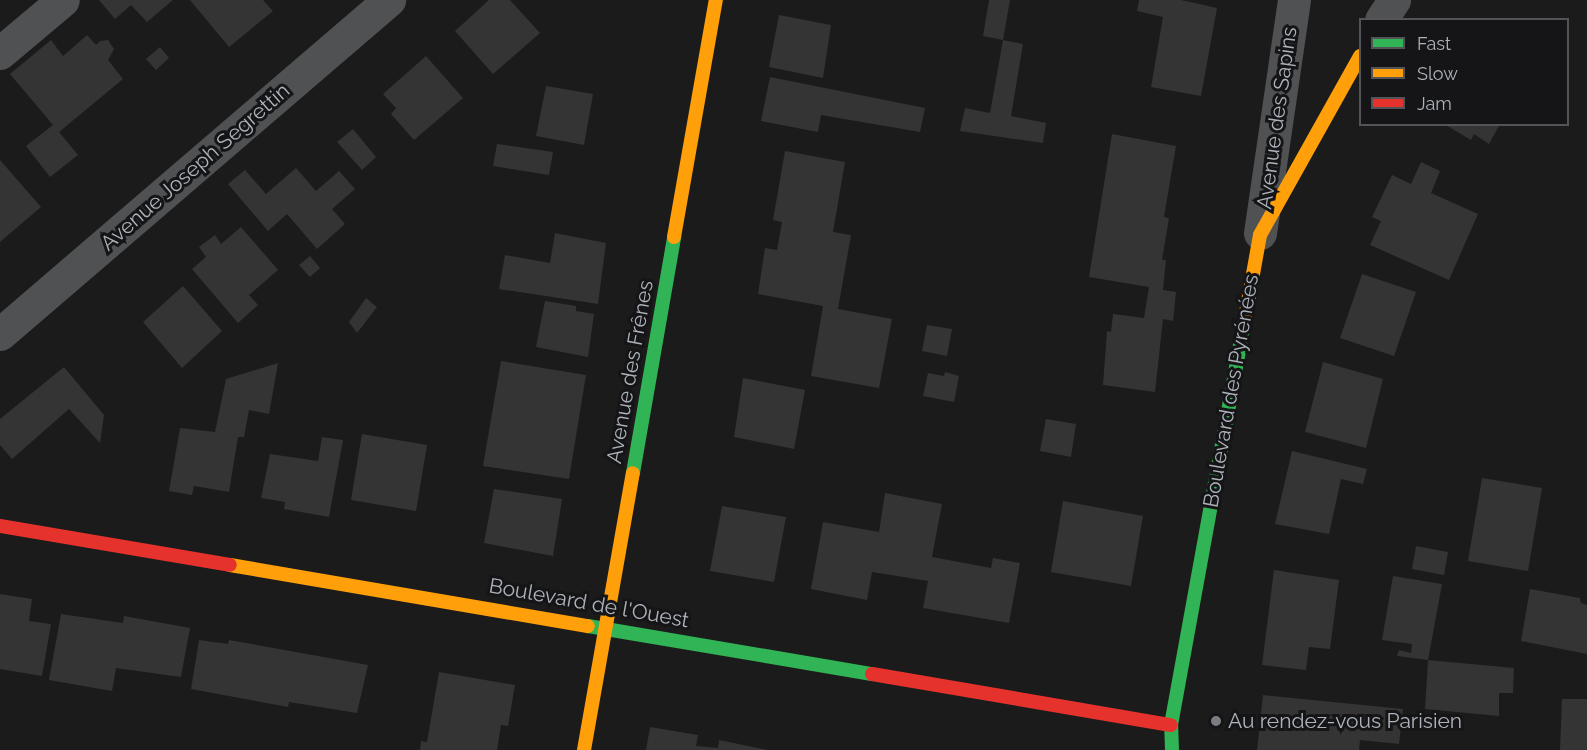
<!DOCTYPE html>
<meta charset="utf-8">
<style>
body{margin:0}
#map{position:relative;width:1587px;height:750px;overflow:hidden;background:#1b1b1b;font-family:Raleway,sans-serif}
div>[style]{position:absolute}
.building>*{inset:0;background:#343435}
.street>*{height:33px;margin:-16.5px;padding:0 16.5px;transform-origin:16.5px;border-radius:16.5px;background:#4f5153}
.fast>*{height:14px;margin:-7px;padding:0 7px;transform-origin:7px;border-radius:7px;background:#30b455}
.slow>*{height:14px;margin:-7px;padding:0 7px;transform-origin:7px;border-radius:7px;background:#ff9f0a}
.jam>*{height:14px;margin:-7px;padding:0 7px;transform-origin:7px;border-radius:7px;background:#e5322d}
.dots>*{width:16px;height:16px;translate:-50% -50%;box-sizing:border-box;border:3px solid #151517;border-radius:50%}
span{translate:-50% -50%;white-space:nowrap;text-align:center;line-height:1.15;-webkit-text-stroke:6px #151517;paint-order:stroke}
.street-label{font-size:21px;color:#adb3ba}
.poi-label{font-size:21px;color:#adb3ba}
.left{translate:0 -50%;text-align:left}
.legend{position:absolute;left:1359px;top:18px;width:210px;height:108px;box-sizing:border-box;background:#151517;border:2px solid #525458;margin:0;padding:8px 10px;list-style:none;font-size:18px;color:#adb3ba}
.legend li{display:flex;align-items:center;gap:12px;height:30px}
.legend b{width:30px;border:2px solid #525458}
</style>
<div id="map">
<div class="building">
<div style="clip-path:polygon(99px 0,173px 0,147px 22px,131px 5px,115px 19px)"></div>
<div style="clip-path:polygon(190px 0,263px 0,273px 11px,229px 47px)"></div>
<div style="clip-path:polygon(489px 0,510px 0,540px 33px,493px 74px,455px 31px)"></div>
<div style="clip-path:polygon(989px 0,1010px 0,1003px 40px,1023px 44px,1011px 116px,1046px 123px,1043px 143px,960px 131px,965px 108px,990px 113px,1003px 40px,983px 36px)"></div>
<div style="clip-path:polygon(1139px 0,1181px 0,1217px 8px,1201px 96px,1151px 87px,1163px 17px,1137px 11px)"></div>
<div style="clip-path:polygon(779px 15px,831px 25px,823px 78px,769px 67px)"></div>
<div style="clip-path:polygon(87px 35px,96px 45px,100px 41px,108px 40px,114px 49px,108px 60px,123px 79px,59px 132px,78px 155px,50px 177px,26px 146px,53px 125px,10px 74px,51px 40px,63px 56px)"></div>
<div style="clip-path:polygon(160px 47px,169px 58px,156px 70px,146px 59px)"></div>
<div style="clip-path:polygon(426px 56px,463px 98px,414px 140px,391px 114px,396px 108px,383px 94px)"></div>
<div style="clip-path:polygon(770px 77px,925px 108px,920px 132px,821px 115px,818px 132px,761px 121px)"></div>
<div style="clip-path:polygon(546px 86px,593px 94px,584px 145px,536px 136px)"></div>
<div style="clip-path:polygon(1444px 124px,1500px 124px,1489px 144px,1474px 134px,1471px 140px)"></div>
<div style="clip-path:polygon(353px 129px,376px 157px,362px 170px,337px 142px)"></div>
<div style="clip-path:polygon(1112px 134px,1176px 146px,1164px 217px,1169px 218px,1162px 260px,1166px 260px,1163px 290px,1176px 292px,1173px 321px,1163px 319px,1155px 392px,1103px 385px,1107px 331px,1111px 332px,1113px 314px,1144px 318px,1149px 287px,1089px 277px)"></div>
<div style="clip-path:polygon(497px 144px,553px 152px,549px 175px,493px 166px)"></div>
<div style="clip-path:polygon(785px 151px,845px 162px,833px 232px,851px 235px,838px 309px,892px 319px,879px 388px,811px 376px,823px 306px,758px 294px,765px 248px,777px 250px,782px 222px,773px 220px)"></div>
<div style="clip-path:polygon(0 160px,41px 207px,0 242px)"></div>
<div style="clip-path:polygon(1421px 162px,1440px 171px,1431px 193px,1478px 214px,1449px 280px,1370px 245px,1381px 221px,1372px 217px,1392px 175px,1411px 184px)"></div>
<div style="clip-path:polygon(296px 168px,316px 191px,339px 171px,355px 189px,332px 209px,345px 224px,317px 249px,287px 214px,268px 231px,228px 184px,245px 170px,266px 194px)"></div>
<div style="clip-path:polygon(241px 227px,278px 270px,249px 295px,258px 305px,238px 323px,192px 269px,206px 257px,199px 247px,215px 235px,221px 244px)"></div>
<div style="clip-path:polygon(555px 233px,606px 243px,598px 304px,499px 289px,505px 255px,550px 263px)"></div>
<div style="clip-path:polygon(310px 256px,320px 268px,310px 277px,299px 265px)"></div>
<div style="clip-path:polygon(1362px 274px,1416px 292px,1394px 356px,1340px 338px)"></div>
<div style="clip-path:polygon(183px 286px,222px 331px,182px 368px,143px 322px)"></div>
<div style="clip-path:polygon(366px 298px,377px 307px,357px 333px,349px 322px)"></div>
<div style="clip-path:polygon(545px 301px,576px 306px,576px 311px,594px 314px,588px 357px,536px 347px)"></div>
<div style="clip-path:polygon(927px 325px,952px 329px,947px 356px,922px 351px)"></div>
<div style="clip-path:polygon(501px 361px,586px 375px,569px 479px,483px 466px)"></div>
<div style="clip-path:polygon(1323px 362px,1383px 379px,1366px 448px,1305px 432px)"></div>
<div style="clip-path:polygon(278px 363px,269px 414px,249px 410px,244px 437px,238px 437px,229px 492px,194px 486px,192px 495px,169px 491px,180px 428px,215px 432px,226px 379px)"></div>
<div style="clip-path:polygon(64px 367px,104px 415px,100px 443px,69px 409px,12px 459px,0 445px,0 419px)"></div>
<div style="clip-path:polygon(945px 372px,959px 376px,954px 402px,923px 396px,928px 373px,944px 376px)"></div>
<div style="clip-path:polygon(743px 378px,805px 390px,794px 449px,734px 437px)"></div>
<div style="clip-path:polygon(1046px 419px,1076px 424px,1071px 457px,1040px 451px)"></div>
<div style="clip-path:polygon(362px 434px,427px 445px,416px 511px,351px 500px)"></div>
<div style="clip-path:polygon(322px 437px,343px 440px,329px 517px,284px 509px,285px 502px,261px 498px,270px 454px,318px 461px)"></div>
<div style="clip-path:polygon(1292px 451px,1367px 469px,1363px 484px,1341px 479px,1329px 534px,1275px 524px)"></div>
<div style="clip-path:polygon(1482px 478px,1542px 488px,1528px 571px,1468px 561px)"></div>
<div style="clip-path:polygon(494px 489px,562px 499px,553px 556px,484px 543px)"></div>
<div style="clip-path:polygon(885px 493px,942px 504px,932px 557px,991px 568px,993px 558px,1020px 563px,1009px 623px,923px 608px,928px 581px,872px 572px,867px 600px,811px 589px,823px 522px,879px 532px)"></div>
<div style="clip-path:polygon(1063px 501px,1143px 516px,1131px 586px,1051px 572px)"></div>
<div style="clip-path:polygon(722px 506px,786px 517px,774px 582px,710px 571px)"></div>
<div style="clip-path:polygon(1416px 546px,1448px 552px,1444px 575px,1412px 569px)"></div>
<div style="clip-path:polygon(1274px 570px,1339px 580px,1330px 649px,1309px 647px,1306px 670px,1262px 665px)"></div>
<div style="clip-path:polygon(1393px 576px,1442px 584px,1428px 660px,1397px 656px,1399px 650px,1411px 653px,1412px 644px,1382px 640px)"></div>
<div style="clip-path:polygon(1530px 589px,1580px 598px,1581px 603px,1587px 605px,1587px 654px,1521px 641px)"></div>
<div style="clip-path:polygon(0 594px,32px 599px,29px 621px,51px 624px,42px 676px,0 669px)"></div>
<div style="clip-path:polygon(61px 614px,123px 623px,124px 616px,190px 628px,181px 677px,116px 668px,112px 691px,49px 680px)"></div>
<div style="clip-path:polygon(199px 640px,228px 644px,229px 640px,368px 665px,357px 713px,289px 702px,288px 707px,191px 689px)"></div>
<div style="clip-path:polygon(1428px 660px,1514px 668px,1513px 693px,1499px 693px,1499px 716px,1425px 709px)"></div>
<div style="clip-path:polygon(439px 672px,515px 685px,508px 726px,501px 725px,497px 750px,420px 750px,421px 741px,427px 742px)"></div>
<div style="clip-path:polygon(1263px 695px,1403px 709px,1399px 744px,1360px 740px,1359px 750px,1257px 750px)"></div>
<div style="clip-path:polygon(1562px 699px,1587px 699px,1587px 750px,1560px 750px)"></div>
<div style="clip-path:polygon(650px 727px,698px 735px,696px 746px,718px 748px,719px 740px,768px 750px,646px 750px)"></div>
</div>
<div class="street">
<div style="left:1381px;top:20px;width:24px;rotate:-57deg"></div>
<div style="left:0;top:53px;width:82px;rotate:-40.1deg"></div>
<div style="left:1260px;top:233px;width:235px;rotate:-81.7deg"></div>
<div style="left:0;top:334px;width:513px;rotate:-40.65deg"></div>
</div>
<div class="fast">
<div style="left:633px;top:473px;width:240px;rotate:-80.1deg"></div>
<div style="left:588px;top:626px;width:288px;rotate:9.6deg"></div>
<div style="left:1172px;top:750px;width:25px;rotate:-92deg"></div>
<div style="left:1171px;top:725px;width:408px;rotate:-79.7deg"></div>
</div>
<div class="slow">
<div style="left:674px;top:237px;width:241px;rotate:-80deg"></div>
<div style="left:1244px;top:324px;width:90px;rotate:-79.8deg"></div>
<div style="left:1260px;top:235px;width:205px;rotate:-60.8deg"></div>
<div style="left:230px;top:565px;width:363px;rotate:9.7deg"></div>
<div style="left:584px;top:750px;width:281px;rotate:-80deg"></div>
</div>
<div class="jam">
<div style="left:0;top:526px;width:233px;rotate:9.6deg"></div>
<div style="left:872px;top:674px;width:303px;rotate:9.7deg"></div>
</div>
<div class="dots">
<div style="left:1216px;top:721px;background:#7a7e82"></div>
</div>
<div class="street-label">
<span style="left:1277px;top:118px;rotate:-82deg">Avenue des Sapins</span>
<span style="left:195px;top:167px;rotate:-41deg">Avenue Joseph Segrettin</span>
<span style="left:630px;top:372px;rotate:-80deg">Avenue des Frênes</span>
<span style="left:1231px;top:391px;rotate:-80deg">Boulevard des Pyrénées</span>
<span style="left:589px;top:603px;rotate:10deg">Boulevard de l'Ouest</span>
</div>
<div class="poi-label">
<span class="left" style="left:1228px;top:721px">Au rendez-vous Parisien</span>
</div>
<ul class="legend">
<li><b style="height:8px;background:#30b455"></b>Fast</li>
<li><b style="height:8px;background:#ff9f0a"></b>Slow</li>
<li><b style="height:8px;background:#e5322d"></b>Jam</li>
</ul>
</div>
